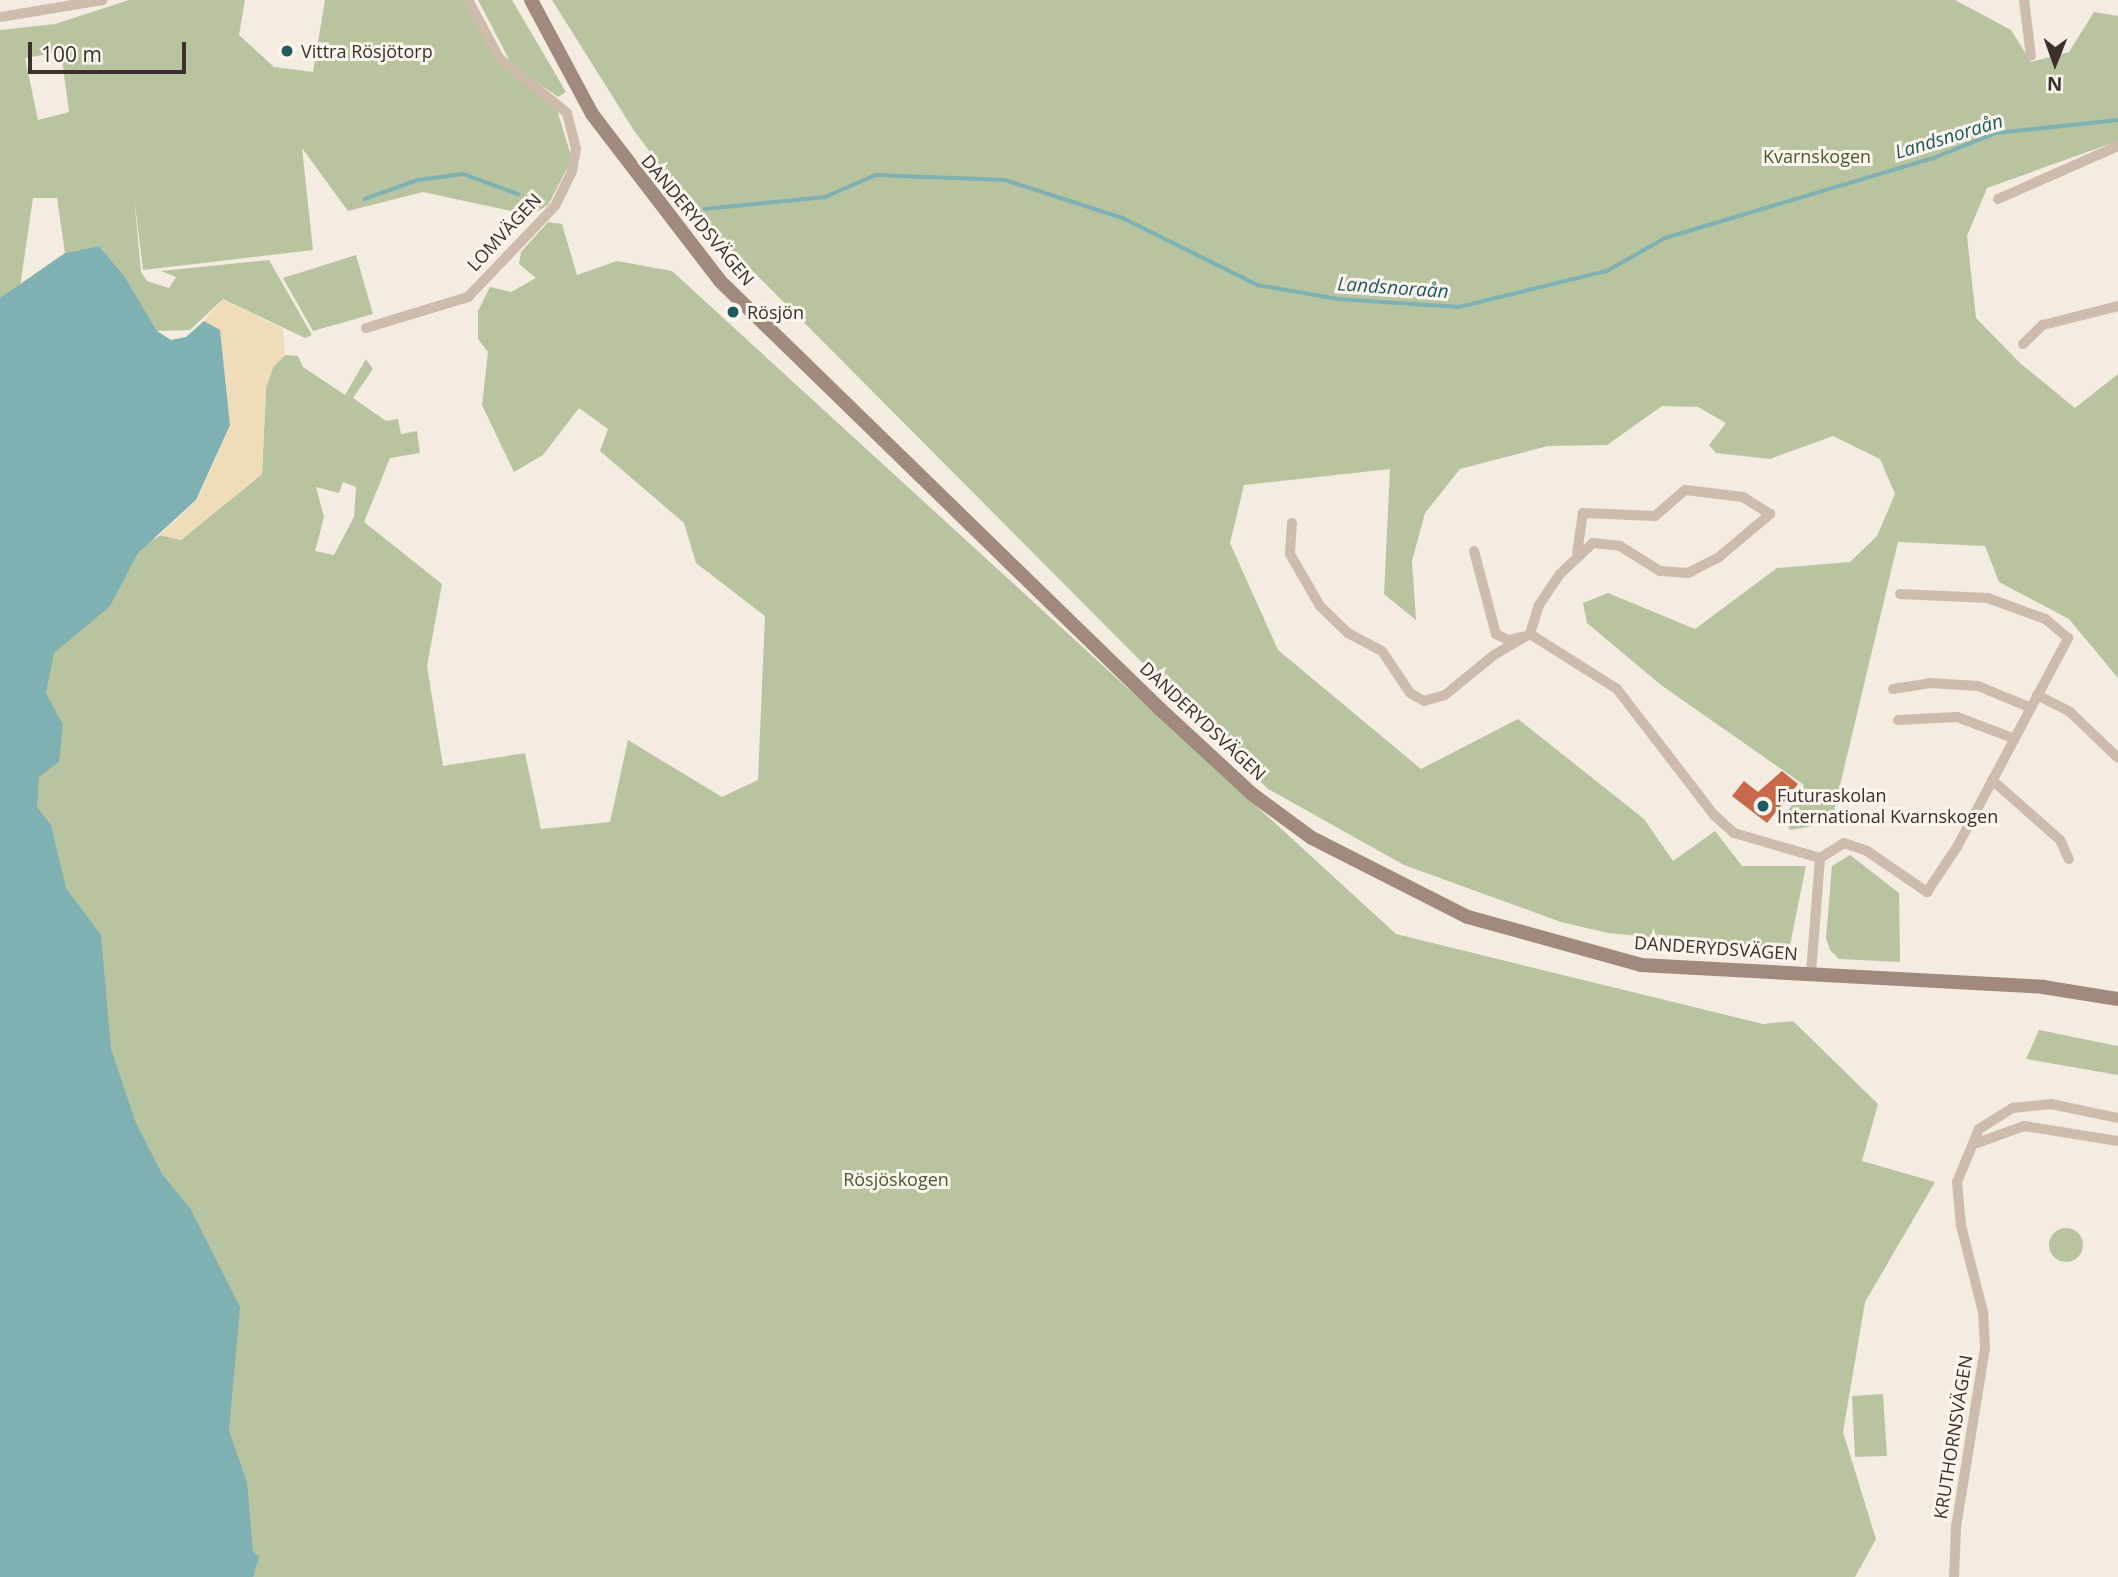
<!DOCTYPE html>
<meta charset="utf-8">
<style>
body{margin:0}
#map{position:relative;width:2118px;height:1577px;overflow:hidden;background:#f4ebe1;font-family:"Open Sans",sans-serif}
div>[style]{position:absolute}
.green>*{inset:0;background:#b8c4a0}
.round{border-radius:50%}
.sand>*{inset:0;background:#efdcb8}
.water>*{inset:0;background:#7fb0b2}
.stream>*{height:3.5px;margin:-1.75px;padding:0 1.75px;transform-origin:1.75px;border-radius:1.75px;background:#7fb0b2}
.building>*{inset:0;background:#c8694b}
.minor>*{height:10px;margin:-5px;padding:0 5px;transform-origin:5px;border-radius:5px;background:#cdbbac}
.secondary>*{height:14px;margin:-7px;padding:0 7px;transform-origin:7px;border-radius:7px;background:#a18a7d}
.dots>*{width:19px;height:19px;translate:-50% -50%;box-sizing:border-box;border:4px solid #fbf5ee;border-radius:50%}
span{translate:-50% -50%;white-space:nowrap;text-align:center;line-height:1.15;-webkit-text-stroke:6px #fbf5ee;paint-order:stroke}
.poi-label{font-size:18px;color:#3b302b}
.left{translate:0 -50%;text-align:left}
.park-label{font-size:18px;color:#4a5a2e}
.street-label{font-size:18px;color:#3b302b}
.water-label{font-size:19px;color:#1f5a5e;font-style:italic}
.north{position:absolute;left:2020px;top:28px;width:70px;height:70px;-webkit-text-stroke:5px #fbf5ee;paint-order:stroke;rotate:181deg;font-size:19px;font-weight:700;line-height:28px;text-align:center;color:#3b302b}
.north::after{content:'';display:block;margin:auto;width:24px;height:32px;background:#3b302b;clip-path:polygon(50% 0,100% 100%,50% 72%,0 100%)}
.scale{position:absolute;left:28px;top:42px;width:158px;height:32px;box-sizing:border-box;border:4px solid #3b302b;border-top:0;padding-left:9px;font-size:21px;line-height:24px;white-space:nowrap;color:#3b302b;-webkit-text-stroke:5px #fbf5ee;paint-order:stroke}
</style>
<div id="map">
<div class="green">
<div style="clip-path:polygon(evenodd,129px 0,245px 0,239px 35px,274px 67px,313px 72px,325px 0,467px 0,497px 62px,557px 110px,572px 159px,548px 205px,538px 211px,516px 212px,423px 192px,348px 211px,302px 148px,313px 250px,143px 270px,134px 196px,141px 272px,147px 281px,169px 288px,176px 277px,161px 271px,269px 260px,312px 335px,305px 338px,223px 299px,190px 330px,157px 331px,125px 277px,99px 246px,65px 253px,57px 198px,33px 198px,20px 287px,0 298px,0 30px,55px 24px,129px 0,61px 52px,69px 112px,38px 120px,25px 58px,61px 52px)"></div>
<div style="clip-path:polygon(478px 0,512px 0,566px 92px,558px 97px,512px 65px)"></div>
<div style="clip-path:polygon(552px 0,1955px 0,2011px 30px,2031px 62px,2069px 52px,2094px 12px,2118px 16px,2118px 141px,1987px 188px,1967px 236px,1976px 318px,2020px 363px,2075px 408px,2118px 374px,2118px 678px,2069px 619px,1999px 582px,1985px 546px,1898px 542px,1831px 823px,1790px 830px,1784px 818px,1804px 785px,1661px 685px,1587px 623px,1583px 603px,1608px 593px,1695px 629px,1777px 568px,1850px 562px,1877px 536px,1895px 494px,1880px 459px,1833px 436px,1770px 459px,1716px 453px,1709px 445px,1726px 423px,1698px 407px,1662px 406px,1607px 445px,1548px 446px,1460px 469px,1425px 513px,1412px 561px,1416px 620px,1384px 594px,1390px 469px,1244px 485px,1230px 543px,1278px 650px,1421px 769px,1518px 719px,1644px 819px,1673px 861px,1715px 831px,1742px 866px,1806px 866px,1789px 950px,1608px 933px,1561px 922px,1404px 865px,1268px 789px,695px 213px,633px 129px)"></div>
<div style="clip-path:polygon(evenodd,548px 222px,562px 224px,577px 275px,617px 261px,672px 271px,1396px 934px,1763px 1024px,1793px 1021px,1878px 1104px,1862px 1161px,1935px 1182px,1865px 1302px,1843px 1432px,1876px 1539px,1855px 1577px,0 1577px,0 416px,155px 539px,160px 535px,181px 540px,262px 474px,266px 388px,273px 367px,285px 355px,298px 356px,303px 367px,345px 395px,366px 359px,373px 369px,353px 398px,386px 421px,398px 419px,401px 434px,417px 431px,420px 453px,390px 458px,364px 522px,442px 584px,427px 666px,443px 766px,525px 753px,541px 829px,610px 822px,628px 740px,722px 797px,758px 780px,765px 616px,696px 563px,684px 523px,600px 451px,608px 429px,579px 408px,543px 455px,514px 472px,482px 405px,488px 352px,478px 339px,478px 311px,490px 287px,511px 292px,536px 278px,519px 264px,521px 252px,548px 222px,343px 482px,356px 487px,354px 517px,334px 555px,315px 551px,324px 517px,316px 487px,339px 493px,343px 482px)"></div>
<div style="clip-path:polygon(356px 255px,373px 314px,313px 331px,283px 278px)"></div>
<div style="clip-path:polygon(1850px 855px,1899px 893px,1900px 962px,1839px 959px,1830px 950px,1826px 938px,1832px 866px)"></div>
<div style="clip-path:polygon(2039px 1030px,2118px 1046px,2118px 1075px,2026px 1059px)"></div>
<div class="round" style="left:2049px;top:1228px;width:34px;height:34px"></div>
<div style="clip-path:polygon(1883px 1394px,1887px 1456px,1855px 1457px,1852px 1396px)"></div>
</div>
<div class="sand">
<div style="clip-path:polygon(223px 299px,283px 329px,285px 355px,273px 367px,266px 388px,262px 474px,181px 540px,160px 535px,197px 500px,230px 425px,220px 330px,204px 321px)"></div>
</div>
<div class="water">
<div style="clip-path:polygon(99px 246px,125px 277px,157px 331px,171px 340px,186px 337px,204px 321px,220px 330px,230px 425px,196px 500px,138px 553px,110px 606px,54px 653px,46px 693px,63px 725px,59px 762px,39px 777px,37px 807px,51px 825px,66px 888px,101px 935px,111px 1049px,136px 1123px,162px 1174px,190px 1208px,240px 1307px,229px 1431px,247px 1482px,253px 1551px,259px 1557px,253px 1577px,0 1577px,0 298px,65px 253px)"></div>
</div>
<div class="stream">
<div style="left:365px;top:199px;width:56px;rotate:-19.7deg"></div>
<div style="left:418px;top:180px;width:45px;rotate:-7.6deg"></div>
<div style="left:463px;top:174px;width:59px;rotate:20deg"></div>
<div style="left:705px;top:209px;width:121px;rotate:-5.7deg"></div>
<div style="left:825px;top:197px;width:56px;rotate:-23.3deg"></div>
<div style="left:876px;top:175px;width:129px;rotate:2.2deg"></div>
<div style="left:1005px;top:180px;width:124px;rotate:17.9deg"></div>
<div style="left:1123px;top:218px;width:151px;rotate:26.4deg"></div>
<div style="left:1258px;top:285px;width:81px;rotate:9.9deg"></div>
<div style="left:1338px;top:299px;width:121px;rotate:3.8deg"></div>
<div style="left:1459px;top:307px;width:152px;rotate:-13.7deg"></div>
<div style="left:1607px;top:271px;width:67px;rotate:-29.6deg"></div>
<div style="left:1665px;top:238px;width:283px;rotate:-16.6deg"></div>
<div style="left:1936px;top:157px;width:65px;rotate:-21.8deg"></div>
<div style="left:1996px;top:133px;width:123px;rotate:-6.1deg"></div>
</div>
<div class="building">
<div style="clip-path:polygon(1782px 771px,1798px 784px,1767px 823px,1732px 796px,1744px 781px,1758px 792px)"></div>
</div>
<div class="minor">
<div style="left:2024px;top:0;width:56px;rotate:82.9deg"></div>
<div style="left:0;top:17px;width:104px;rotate:-9.4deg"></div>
<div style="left:1998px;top:199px;width:131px;rotate:-23.8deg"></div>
<div style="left:366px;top:328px;width:107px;rotate:-16.9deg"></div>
<div style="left:468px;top:297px;width:126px;rotate:-46.3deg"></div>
<div style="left:555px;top:206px;width:39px;rotate:-64deg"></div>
<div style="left:572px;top:171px;width:22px;rotate:-80deg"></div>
<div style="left:576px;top:149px;width:37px;rotate:-104deg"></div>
<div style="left:567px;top:113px;width:87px;rotate:-141deg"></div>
<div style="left:499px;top:58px;width:66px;rotate:-118.1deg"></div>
<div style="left:2023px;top:344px;width:28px;rotate:-44deg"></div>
<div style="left:2043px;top:325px;width:77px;rotate:-14.2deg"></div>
<div style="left:1292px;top:523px;width:31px;rotate:94deg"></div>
<div style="left:1290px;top:554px;width:60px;rotate:60deg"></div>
<div style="left:1320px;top:606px;width:39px;rotate:44deg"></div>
<div style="left:1348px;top:633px;width:38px;rotate:28deg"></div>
<div style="left:1382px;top:651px;width:50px;rotate:56.3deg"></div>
<div style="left:1410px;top:693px;width:16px;rotate:30deg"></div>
<div style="left:1424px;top:701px;width:22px;rotate:-16deg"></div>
<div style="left:1445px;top:695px;width:63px;rotate:-39.2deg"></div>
<div style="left:1494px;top:655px;width:42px;rotate:-30.3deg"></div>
<div style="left:1474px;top:551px;width:86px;rotate:75.2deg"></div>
<div style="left:1496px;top:634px;width:13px;rotate:27deg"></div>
<div style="left:1508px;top:640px;width:13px;rotate:-13deg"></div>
<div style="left:1530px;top:634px;width:30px;rotate:-73deg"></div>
<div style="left:1539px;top:605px;width:37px;rotate:-56deg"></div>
<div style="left:1560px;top:574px;width:45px;rotate:-43.2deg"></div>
<div style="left:1593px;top:543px;width:27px;rotate:6deg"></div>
<div style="left:1620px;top:546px;width:47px;rotate:32deg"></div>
<div style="left:1660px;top:571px;width:28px;rotate:4deg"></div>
<div style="left:1688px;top:573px;width:35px;rotate:-27deg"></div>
<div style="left:1719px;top:557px;width:67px;rotate:-40.1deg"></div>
<div style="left:1770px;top:514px;width:32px;rotate:-148deg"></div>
<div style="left:1743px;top:497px;width:58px;rotate:-173.1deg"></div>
<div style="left:1685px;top:490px;width:40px;rotate:139deg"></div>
<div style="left:1655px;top:516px;width:72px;rotate:-177.6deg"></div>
<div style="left:1583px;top:513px;width:40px;rotate:98.5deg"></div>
<div style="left:1530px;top:634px;width:103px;rotate:32.3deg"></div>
<div style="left:1617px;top:689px;width:159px;rotate:52.4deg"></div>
<div style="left:1714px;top:815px;width:27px;rotate:42deg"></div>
<div style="left:1734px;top:833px;width:90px;rotate:16.2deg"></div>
<div style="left:1820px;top:858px;width:115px;rotate:94.5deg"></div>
<div style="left:1893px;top:689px;width:36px;rotate:-9deg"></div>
<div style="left:1929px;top:683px;width:49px;rotate:3.5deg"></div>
<div style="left:1978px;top:686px;width:55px;rotate:22.4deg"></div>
<div style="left:2037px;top:695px;width:37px;rotate:27deg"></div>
<div style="left:2070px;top:712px;width:66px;rotate:43.8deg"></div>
<div style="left:1898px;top:720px;width:59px;rotate:-2.9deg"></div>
<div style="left:1957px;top:717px;width:60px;rotate:20.6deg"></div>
<div style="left:1992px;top:780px;width:91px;rotate:41.4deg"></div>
<div style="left:2060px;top:840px;width:21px;rotate:65deg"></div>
<div style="left:1820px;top:858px;width:28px;rotate:-32deg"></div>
<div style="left:1844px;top:843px;width:24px;rotate:19deg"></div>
<div style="left:1867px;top:851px;width:73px;rotate:34.3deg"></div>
<div style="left:1927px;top:892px;width:54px;rotate:-56.3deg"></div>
<div style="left:1957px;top:847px;width:237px;rotate:-62deg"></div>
<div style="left:2068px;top:638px;width:30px;rotate:-140deg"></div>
<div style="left:2045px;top:619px;width:61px;rotate:-159.8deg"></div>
<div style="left:1988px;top:598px;width:88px;rotate:-177.4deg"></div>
<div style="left:1977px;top:1143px;width:50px;rotate:-19.9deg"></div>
<div style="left:2024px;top:1126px;width:95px;rotate:9.1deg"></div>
<div style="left:1954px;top:1577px;width:50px;rotate:-87.7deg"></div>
<div style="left:1956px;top:1527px;width:181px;rotate:-80.8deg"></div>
<div style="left:1985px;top:1348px;width:36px;rotate:-93deg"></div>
<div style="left:1983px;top:1312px;width:89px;rotate:-104.3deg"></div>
<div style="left:1961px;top:1226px;width:44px;rotate:-95.2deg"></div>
<div style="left:1957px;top:1182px;width:57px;rotate:-67.5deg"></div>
<div style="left:1979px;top:1129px;width:40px;rotate:-32deg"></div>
<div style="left:2013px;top:1108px;width:38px;rotate:-6deg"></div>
<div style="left:2051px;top:1104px;width:68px;rotate:11.8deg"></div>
</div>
<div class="secondary">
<div style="left:531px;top:0;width:129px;rotate:61.8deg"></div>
<div style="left:592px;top:114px;width:210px;rotate:52.5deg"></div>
<div style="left:720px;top:281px;width:614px;rotate:44.21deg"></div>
<div style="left:1160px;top:709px;width:125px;rotate:42.7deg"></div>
<div style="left:1252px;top:794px;width:74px;rotate:36.3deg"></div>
<div style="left:1312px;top:838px;width:175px;rotate:26.9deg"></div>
<div style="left:1468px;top:917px;width:180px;rotate:15.5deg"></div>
<div style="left:1641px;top:965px;width:403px;rotate:3.1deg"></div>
<div style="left:2043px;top:987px;width:76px;rotate:9.1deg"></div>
</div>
<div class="dots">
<div style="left:287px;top:51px;background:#1f5a5e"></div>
<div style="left:733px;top:312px;background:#1f5a5e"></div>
<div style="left:1763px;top:806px;background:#1f5a5e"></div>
</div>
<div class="poi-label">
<span class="left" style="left:301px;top:51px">Vittra Rösjötorp</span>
<span class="left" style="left:747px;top:312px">Rösjön</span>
<span class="left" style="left:1777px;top:806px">Futuraskolan<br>International Kvarnskogen</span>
</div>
<div class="park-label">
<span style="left:1817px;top:156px">Kvarnskogen</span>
<span style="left:896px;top:1179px">Rösjöskogen</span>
</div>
<div class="street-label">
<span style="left:698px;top:220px;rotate:50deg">DANDERYDSVÄGEN</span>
<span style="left:504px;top:232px;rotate:-47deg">LOMVÄGEN</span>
<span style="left:1203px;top:721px;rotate:43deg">DANDERYDSVÄGEN</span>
<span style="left:1716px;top:948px;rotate:4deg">DANDERYDSVÄGEN</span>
<span style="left:1953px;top:1437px;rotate:-81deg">KRUTHORNSVÄGEN</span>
</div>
<div class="water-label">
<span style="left:1949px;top:137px;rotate:-17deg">Landsnoraån</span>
<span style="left:1393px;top:288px;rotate:4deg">Landsnoraån</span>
</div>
<div class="north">N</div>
<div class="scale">100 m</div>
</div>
